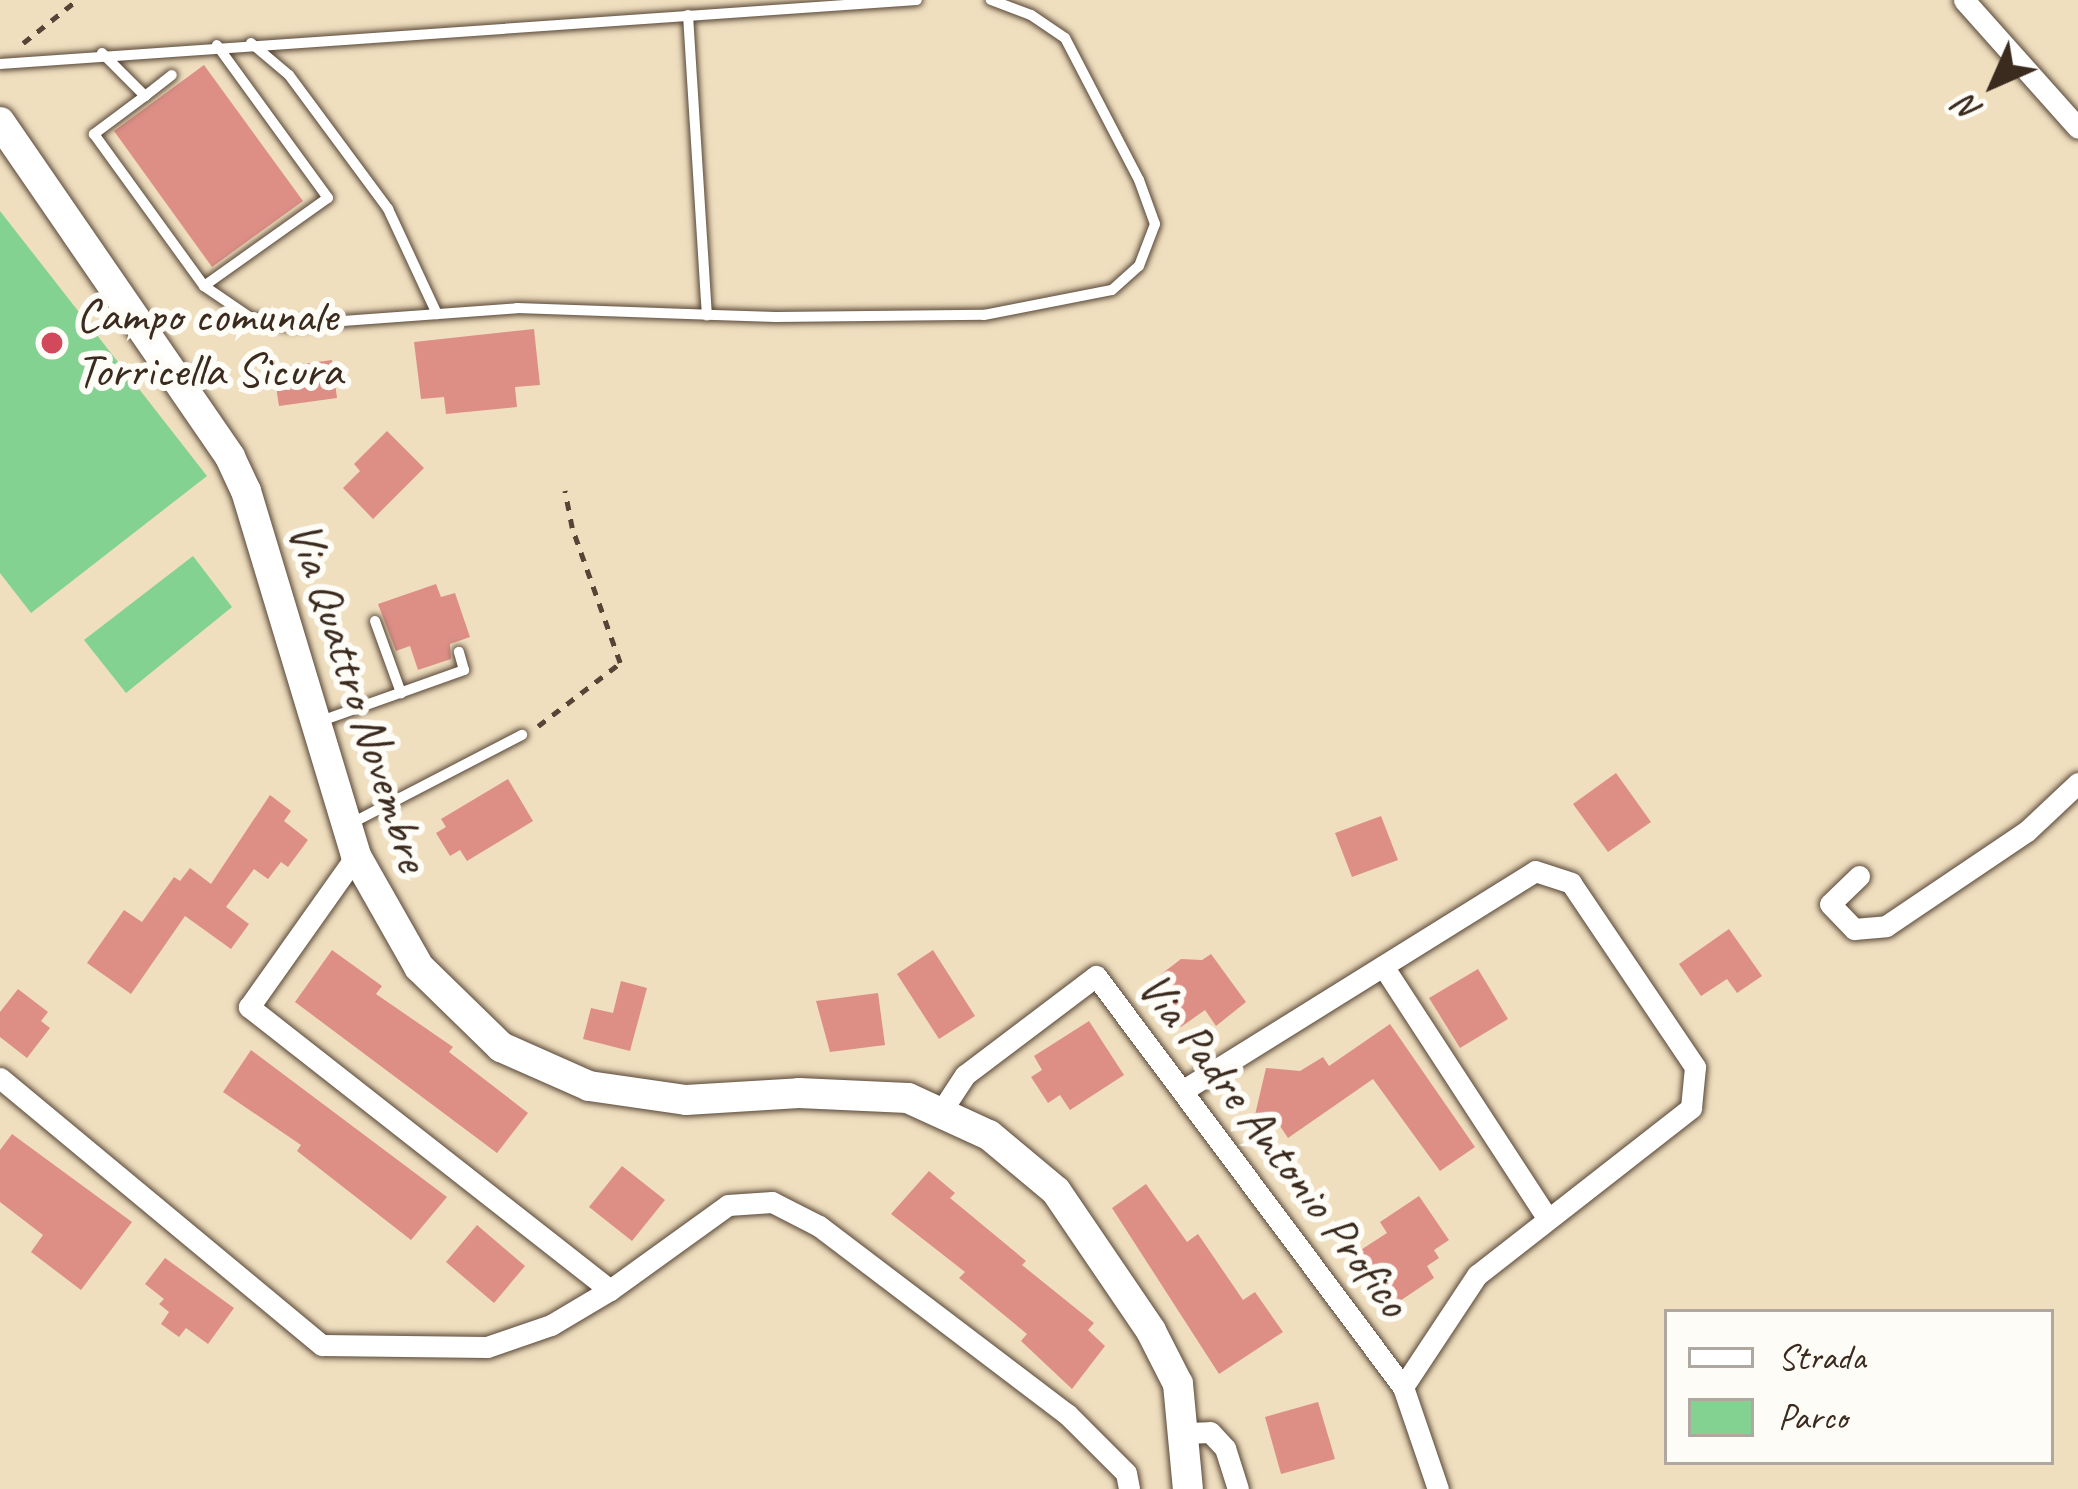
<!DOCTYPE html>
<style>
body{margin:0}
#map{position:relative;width:2078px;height:1489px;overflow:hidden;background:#f0dfbf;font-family:Caveat,sans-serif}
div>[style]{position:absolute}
.green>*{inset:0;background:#83d292}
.building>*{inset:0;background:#dd8f86}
.path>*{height:4.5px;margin-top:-2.25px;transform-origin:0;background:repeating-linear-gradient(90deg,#564536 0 9px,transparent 0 18px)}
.roads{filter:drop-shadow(0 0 3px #564536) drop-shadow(0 0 3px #564536)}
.lane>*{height:10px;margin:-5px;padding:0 5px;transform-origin:5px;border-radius:5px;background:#fff}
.street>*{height:21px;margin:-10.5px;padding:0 10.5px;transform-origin:10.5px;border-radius:10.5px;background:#fff}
.secondary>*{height:30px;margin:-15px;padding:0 15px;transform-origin:15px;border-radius:15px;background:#fff}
.dots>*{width:33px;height:33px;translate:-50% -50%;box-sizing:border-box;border:6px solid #fdfcf7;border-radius:50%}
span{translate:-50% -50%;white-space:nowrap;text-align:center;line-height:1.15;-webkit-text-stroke:12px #fdfcf7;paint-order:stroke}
.poi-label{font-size:48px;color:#3b2a1e}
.left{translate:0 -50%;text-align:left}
.street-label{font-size:48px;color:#3b2a1e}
.legend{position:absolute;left:1664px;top:1309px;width:390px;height:156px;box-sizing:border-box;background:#fdfcf7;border:3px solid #afa8a0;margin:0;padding:15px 21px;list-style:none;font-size:36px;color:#3b2a1e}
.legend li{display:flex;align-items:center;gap:24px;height:60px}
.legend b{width:60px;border:3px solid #afa8a0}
.north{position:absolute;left:1934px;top:24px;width:120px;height:120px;-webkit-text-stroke:9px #fdfcf7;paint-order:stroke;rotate:225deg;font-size:33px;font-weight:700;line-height:48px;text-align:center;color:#3b2a1e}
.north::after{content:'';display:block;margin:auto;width:42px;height:54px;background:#3b2a1e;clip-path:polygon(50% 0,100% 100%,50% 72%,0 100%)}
</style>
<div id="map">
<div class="green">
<div style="clip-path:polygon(0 211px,207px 476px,31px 613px,0 573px)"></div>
<div style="clip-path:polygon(193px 556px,232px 607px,126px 693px,84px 640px)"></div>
</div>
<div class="building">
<div style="clip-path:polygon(204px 65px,303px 201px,212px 267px,114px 131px)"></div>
<div style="clip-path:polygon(534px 329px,540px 385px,515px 387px,517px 407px,446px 414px,444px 397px,421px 399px,414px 342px)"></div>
<div style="clip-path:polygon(332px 360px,337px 398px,279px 406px,273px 368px)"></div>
<div style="clip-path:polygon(387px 431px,424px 468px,373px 519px,343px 488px,360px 471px,354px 464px)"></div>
<div style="clip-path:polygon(436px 584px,441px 597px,455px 593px,470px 637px,450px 644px,451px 659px,418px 670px,410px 646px,396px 651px,378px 604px)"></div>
<div style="clip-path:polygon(1616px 773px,1651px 822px,1608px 852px,1573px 804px)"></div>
<div style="clip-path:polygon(508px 779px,533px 821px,467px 861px,460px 850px,450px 856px,436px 833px,446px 827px,441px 819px)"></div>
<div style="clip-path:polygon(270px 795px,291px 811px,284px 821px,308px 840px,288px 867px,281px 862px,268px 879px,254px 869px,226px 907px,249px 924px,231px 949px,185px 916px,131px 994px,87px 963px,124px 910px,142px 922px,174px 877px,180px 881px,190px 868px,211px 884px)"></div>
<div style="clip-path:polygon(1381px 816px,1398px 860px,1352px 877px,1335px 833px)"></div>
<div style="clip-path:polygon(1729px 929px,1762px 976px,1737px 993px,1727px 979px,1701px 996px,1679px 964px)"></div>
<div style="clip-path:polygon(332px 950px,382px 986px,376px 994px,453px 1047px,449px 1052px,528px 1113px,497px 1153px,295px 1002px)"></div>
<div style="clip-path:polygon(933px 950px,975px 1016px,939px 1039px,897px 974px)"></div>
<div style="clip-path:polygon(1211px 954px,1246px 1002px,1216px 1026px,1205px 1010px,1181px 1027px,1151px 982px,1181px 959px,1202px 960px)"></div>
<div style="clip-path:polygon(1478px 969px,1508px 1019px,1460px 1048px,1429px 998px)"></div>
<div style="clip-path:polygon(621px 981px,647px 988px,630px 1051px,583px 1039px,591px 1008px,613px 1013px)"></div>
<div style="clip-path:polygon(18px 989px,48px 1012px,41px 1021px,50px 1028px,27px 1058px,0 1037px,0 1012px)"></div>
<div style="clip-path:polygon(878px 993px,885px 1045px,830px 1052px,816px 1001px)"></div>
<div style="clip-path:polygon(1089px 1021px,1124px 1075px,1070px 1110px,1060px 1095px,1048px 1103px,1031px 1077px,1042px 1070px,1034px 1056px)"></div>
<div style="clip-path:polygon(1390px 1024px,1475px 1147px,1440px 1171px,1373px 1079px,1288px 1138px,1272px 1114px,1255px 1115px,1266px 1068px,1300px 1071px,1323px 1057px,1329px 1066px)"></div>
<div style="clip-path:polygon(251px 1050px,447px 1197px,411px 1240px,297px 1151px,301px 1145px,223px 1092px)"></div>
<div style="clip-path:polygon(12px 1134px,132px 1222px,81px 1290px,31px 1252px,43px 1235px,0 1202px,0 1150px)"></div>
<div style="clip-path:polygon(622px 1166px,665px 1200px,632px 1241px,589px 1207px)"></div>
<div style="clip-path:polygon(929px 1171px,955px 1193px,950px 1198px,1026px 1261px,1022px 1265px,1094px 1323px,1088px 1330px,1105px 1346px,1072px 1389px,1021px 1341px,1027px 1334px,959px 1278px,965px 1272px,891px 1214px)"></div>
<div style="clip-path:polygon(1146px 1184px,1187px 1242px,1198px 1234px,1243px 1300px,1255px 1292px,1283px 1332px,1219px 1374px,1112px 1208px)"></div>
<div style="clip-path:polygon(1419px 1196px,1449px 1240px,1434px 1250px,1439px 1258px,1427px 1266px,1434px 1278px,1391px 1307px,1356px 1253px,1387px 1233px,1380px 1222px)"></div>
<div style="clip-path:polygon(477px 1225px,525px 1266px,494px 1303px,446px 1262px)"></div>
<div style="clip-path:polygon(165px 1258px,234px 1308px,208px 1344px,186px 1328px,179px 1337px,161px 1324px,169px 1312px,159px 1304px,164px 1299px,145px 1284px)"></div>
<div style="clip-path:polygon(1318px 1402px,1335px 1459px,1281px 1474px,1265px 1417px)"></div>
</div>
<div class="path">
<div style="left:23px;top:43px;width:69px;rotate:-38.5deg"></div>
<div style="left:538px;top:726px;width:103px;rotate:-37.5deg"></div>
<div style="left:620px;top:663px;width:143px;rotate:-109.6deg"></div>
<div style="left:572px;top:528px;width:38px;rotate:-101deg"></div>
</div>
<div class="roads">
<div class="lane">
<div style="left:688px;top:15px;width:301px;rotate:86.4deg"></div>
<div style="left:251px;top:43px;width:50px;rotate:40.1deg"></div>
<div style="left:289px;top:75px;width:167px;rotate:53.5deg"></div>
<div style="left:388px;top:209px;width:116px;rotate:65deg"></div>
<div style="left:102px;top:53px;width:61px;rotate:45deg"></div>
<div style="left:145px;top:96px;width:64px;rotate:143.3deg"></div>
<div style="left:94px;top:134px;width:188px;rotate:54.1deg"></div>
<div style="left:204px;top:286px;width:57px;rotate:34.2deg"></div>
<div style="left:251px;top:318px;width:38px;rotate:11deg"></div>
<div style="left:288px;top:325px;width:230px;rotate:-4.2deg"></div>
<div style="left:517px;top:308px;width:259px;rotate:2deg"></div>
<div style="left:776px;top:317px;width:208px;rotate:-0.6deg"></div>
<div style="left:984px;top:315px;width:130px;rotate:-11.1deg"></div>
<div style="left:1112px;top:290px;width:36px;rotate:-42deg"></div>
<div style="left:1139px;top:266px;width:45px;rotate:-69.1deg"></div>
<div style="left:1155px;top:224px;width:47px;rotate:-110deg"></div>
<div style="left:1139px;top:180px;width:160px;rotate:-117.5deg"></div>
<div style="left:1065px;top:38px;width:41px;rotate:-145.9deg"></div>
<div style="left:1031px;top:15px;width:43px;rotate:-159.4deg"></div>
<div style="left:0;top:64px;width:919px;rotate:-3.99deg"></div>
<div style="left:145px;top:96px;width:34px;rotate:-38deg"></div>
<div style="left:204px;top:286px;width:152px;rotate:-35.4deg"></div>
<div style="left:328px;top:198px;width:189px;rotate:-126deg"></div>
<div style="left:375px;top:621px;width:77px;rotate:70.1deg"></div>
<div style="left:321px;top:721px;width:152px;rotate:-19.6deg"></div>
<div style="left:464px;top:670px;width:19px;rotate:-106deg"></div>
<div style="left:350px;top:824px;width:194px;rotate:-27.4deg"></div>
</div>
<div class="street">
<div style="left:1964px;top:0;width:171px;rotate:48.3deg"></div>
<div style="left:1859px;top:876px;width:40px;rotate:136deg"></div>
<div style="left:1830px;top:904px;width:35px;rotate:46deg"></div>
<div style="left:1854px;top:929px;width:32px;rotate:-5deg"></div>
<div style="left:1886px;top:926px;width:170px;rotate:-34deg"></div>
<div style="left:2027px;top:831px;width:70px;rotate:-43.3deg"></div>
<div style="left:1383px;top:966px;width:301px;rotate:56.9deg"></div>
<div style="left:0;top:1078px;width:418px;rotate:39.7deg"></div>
<div style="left:322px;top:1345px;width:165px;rotate:0.7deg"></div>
<div style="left:487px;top:1347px;width:68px;rotate:-19deg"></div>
<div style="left:551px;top:1325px;width:69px;rotate:-30.7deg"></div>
<div style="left:610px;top:1290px;width:459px;rotate:-141.9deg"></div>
<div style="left:249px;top:1007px;width:185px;rotate:-54.7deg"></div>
<div style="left:1182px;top:1091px;width:416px;rotate:-31.9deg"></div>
<div style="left:1535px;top:871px;width:38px;rotate:18deg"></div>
<div style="left:1571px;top:883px;width:222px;rotate:56deg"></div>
<div style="left:1695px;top:1067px;width:41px;rotate:95.6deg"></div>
<div style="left:1691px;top:1108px;width:271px;rotate:142deg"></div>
<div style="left:1477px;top:1275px;width:134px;rotate:123.5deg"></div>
<div style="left:940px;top:1113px;width:45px;rotate:-56.7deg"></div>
<div style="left:965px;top:1075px;width:164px;rotate:-37.1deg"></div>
<div style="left:1096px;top:976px;width:513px;rotate:53.24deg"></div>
<div style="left:1403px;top:1387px;width:108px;rotate:71.1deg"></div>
<div style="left:610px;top:1290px;width:145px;rotate:-35.8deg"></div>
<div style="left:728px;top:1205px;width:44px;rotate:-3.9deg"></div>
<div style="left:772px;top:1202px;width:53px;rotate:27.1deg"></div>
<div style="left:819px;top:1226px;width:311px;rotate:37.2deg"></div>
<div style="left:1067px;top:1414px;width:83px;rotate:45deg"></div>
<div style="left:1126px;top:1473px;width:16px;rotate:79deg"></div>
<div style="left:1185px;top:1433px;width:25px;rotate:-2deg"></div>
<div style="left:1210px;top:1432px;width:22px;rotate:47deg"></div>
<div style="left:1225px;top:1448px;width:43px;rotate:72.4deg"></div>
</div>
<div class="secondary">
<div style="left:0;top:122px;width:406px;rotate:55.5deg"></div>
<div style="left:230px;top:457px;width:38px;rotate:65deg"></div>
<div style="left:246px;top:491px;width:381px;rotate:73.2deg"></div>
<div style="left:356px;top:856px;width:128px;rotate:60.4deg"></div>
<div style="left:419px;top:967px;width:115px;rotate:44.3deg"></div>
<div style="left:501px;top:1047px;width:96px;rotate:23.9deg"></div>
<div style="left:589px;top:1086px;width:98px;rotate:8.2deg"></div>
<div style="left:686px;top:1100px;width:113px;rotate:-3.5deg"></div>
<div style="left:799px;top:1093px;width:109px;rotate:2.6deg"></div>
<div style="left:908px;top:1098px;width:89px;rotate:24.6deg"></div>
<div style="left:989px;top:1135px;width:87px;rotate:39.9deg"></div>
<div style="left:1056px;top:1191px;width:169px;rotate:55.8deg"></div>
<div style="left:1151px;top:1331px;width:59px;rotate:63deg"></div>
<div style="left:1178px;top:1384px;width:105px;rotate:84.6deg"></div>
</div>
</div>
<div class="dots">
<div style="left:52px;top:343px;background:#d1495b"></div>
</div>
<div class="poi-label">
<span class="left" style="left:76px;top:343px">Campo comunale<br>Torricella Sicura</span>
</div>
<div class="street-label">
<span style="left:359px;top:696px;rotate:72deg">Via Quattro Novembre</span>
<span style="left:1274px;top:1144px;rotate:53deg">Via Padre Antonio Profico</span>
</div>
<ul class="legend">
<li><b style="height:15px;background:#fff"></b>Strada</li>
<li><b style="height:33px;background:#83d292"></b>Parco</li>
</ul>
<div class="north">N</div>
</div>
